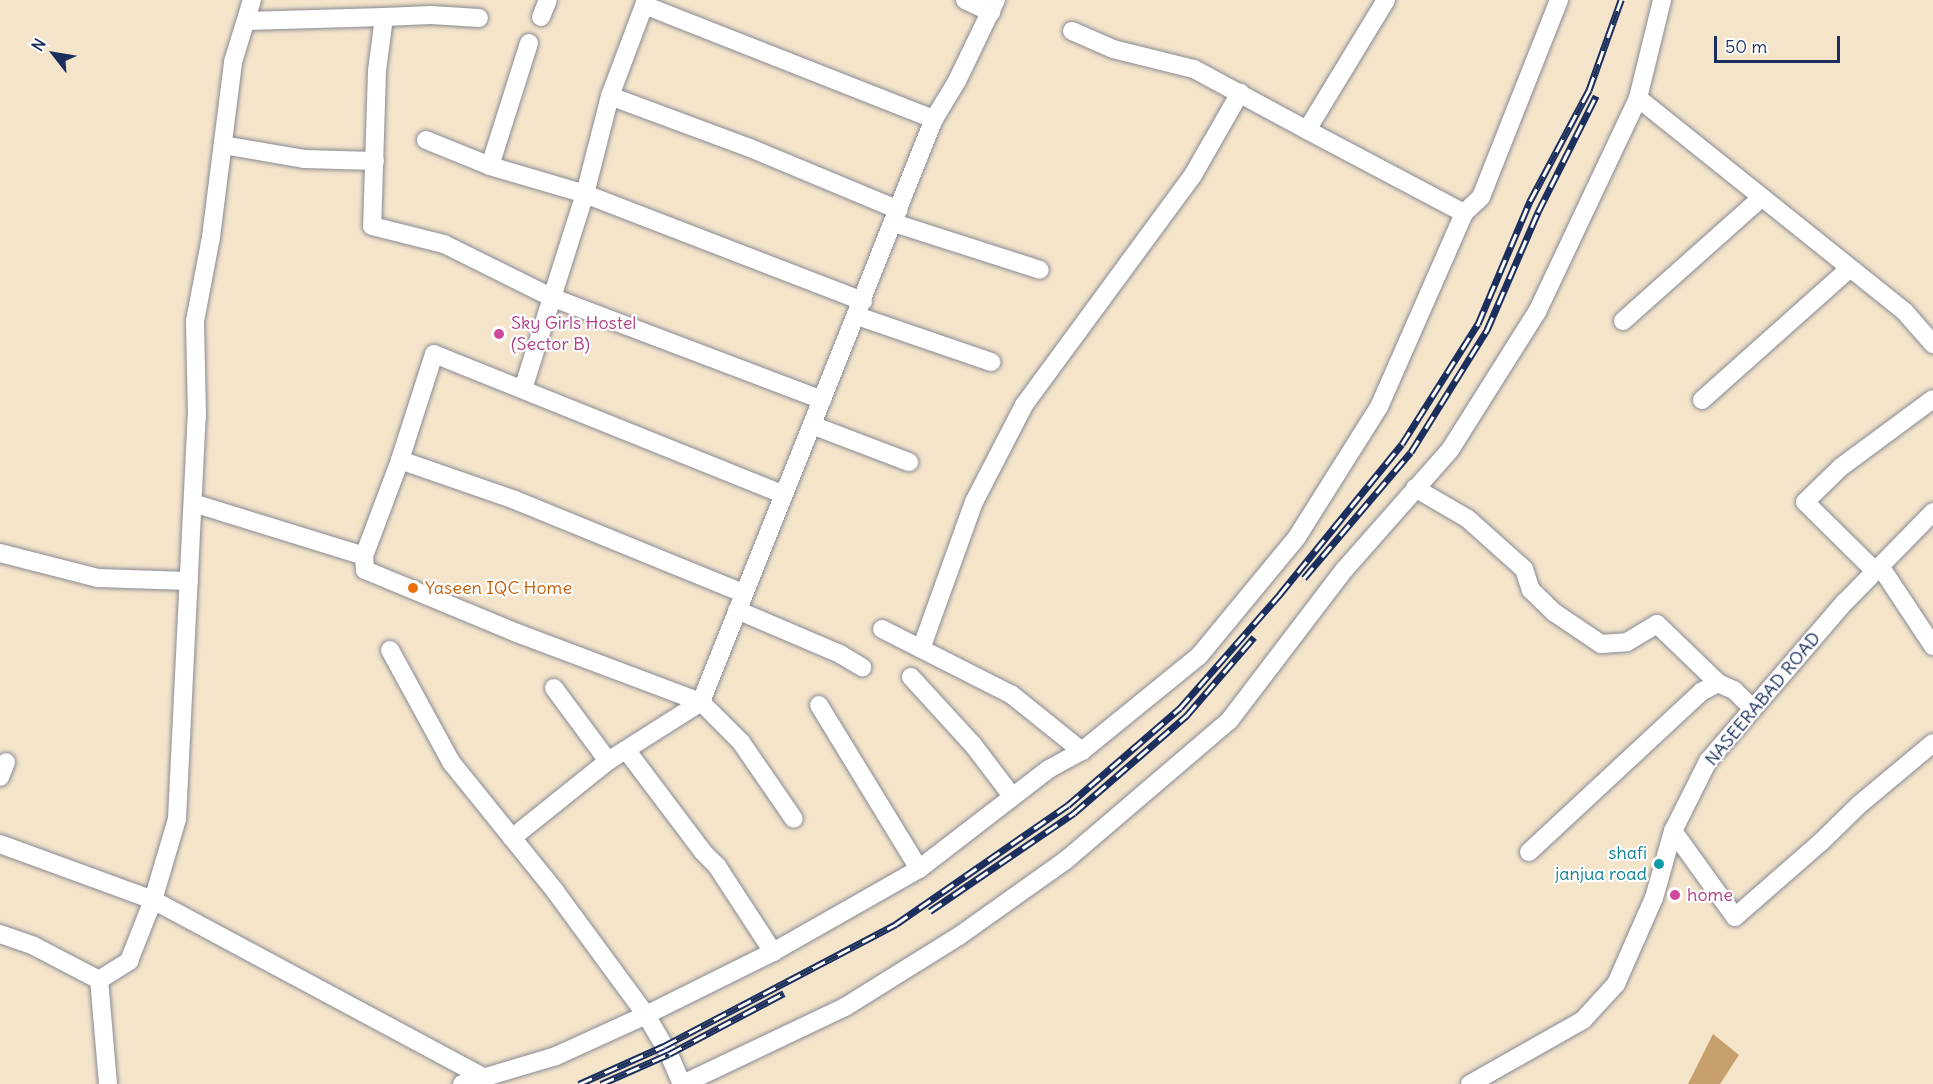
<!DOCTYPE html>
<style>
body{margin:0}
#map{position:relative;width:1933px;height:1084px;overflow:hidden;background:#f4e4ca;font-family:Delius,sans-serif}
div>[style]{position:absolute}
.building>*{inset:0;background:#c69f6c}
.roads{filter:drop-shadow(0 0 2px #888a94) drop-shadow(0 0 2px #888a94)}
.minor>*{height:18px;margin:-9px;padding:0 9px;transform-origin:9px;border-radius:9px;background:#fff}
.rail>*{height:7px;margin-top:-3.5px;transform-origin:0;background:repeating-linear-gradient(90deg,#fff 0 14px,#1b2f5e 0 28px);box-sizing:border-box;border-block:2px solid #1b2f5e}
.dots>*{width:16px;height:16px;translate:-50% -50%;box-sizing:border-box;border:3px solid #fff;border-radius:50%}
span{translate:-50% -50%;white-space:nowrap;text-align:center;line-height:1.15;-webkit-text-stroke:4.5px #fff;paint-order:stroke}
.hotel-label{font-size:18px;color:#b23c85}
.left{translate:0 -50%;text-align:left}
.food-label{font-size:18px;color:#c56008}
.street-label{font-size:18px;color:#1b2f5e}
.culture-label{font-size:18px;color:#0d838f}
.right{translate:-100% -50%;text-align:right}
.north{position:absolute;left:24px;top:24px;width:60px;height:60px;-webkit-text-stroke:4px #fff;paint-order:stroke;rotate:301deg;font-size:16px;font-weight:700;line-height:24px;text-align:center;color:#1b2f5e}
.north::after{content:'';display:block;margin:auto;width:21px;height:27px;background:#1b2f5e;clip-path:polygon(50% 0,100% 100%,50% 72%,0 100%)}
.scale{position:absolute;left:1714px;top:36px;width:126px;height:27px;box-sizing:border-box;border:3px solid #1b2f5e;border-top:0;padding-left:8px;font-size:18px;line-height:21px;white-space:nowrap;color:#1b2f5e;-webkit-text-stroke:4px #fff;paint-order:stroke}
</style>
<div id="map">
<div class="building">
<div style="clip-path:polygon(1713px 1034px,1739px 1055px,1720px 1084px,1688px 1084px)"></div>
</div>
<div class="roads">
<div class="minor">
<div style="left:965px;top:0;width:29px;rotate:25deg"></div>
<div style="left:1386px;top:0;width:152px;rotate:121.3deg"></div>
<div style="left:1307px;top:130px;width:178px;rotate:27.9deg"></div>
<div style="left:644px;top:5px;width:312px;rotate:21.5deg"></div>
<div style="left:384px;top:17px;width:47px;rotate:-2.4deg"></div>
<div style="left:431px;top:15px;width:48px;rotate:3.6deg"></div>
<div style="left:541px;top:17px;width:18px;rotate:-68deg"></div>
<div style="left:246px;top:21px;width:138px;rotate:-1.7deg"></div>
<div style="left:384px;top:17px;width:54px;rotate:97.4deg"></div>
<div style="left:377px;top:71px;width:155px;rotate:91.8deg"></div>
<div style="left:372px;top:226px;width:74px;rotate:14deg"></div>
<div style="left:444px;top:244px;width:119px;rotate:26.4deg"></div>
<div style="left:551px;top:297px;width:290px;rotate:20.8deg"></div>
<div style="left:1072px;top:31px;width:45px;rotate:23.7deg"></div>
<div style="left:1113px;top:49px;width:83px;rotate:13.9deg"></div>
<div style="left:1194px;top:69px;width:128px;rotate:28.4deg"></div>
<div style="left:610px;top:96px;width:149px;rotate:20.4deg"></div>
<div style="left:750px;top:148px;width:161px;rotate:22.6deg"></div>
<div style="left:1638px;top:98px;width:342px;rotate:38.7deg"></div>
<div style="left:1905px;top:312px;width:43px;rotate:48.8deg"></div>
<div style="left:426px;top:140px;width:69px;rotate:22.1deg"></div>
<div style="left:490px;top:166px;width:99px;rotate:16.4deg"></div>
<div style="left:585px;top:194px;width:298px;rotate:21.1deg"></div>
<div style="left:223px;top:145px;width:82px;rotate:9.8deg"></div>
<div style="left:304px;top:159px;width:71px;rotate:1.6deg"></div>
<div style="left:490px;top:166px;width:129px;rotate:-72.4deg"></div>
<div style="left:894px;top:223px;width:153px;rotate:17.8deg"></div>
<div style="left:857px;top:316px;width:142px;rotate:18.9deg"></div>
<div style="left:1623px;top:321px;width:186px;rotate:-41.7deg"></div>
<div style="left:523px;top:389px;width:205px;rotate:-72.4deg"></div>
<div style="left:585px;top:194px;width:101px;rotate:-75.7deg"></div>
<div style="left:610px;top:96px;width:103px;rotate:-69.4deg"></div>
<div style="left:1702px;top:400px;width:198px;rotate:-41.7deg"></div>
<div style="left:812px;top:425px;width:104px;rotate:20.9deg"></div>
<div style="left:400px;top:460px;width:111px;rotate:-72.2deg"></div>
<div style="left:434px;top:354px;width:376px;rotate:21.9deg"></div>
<div style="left:1415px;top:488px;width:61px;rotate:30.3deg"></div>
<div style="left:1468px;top:519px;width:75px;rotate:41.8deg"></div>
<div style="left:1524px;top:569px;width:22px;rotate:72deg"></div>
<div style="left:1531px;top:590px;width:33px;rotate:44deg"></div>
<div style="left:1555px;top:613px;width:55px;rotate:34deg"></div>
<div style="left:1601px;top:644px;width:26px;rotate:-4deg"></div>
<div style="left:1627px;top:642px;width:35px;rotate:-31deg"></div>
<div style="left:1657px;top:624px;width:85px;rotate:44deg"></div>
<div style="left:193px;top:503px;width:179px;rotate:17.2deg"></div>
<div style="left:364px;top:556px;width:14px;rotate:86deg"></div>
<div style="left:365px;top:570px;width:165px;rotate:22.5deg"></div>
<div style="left:517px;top:633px;width:197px;rotate:20.6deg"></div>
<div style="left:701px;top:702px;width:57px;rotate:45deg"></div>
<div style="left:741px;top:742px;width:93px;rotate:55.5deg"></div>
<div style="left:0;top:553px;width:101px;rotate:14.3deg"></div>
<div style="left:98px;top:578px;width:91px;rotate:1.9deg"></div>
<div style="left:364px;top:556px;width:103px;rotate:-69.4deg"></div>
<div style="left:400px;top:460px;width:122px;rotate:19.2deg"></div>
<div style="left:515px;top:500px;width:246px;rotate:22.2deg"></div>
<div style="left:1880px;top:566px;width:96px;rotate:56.5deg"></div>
<div style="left:1875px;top:571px;width:98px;rotate:-135.4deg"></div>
<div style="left:1805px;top:502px;width:50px;rotate:-44.2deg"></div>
<div style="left:1841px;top:467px;width:114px;rotate:-36.5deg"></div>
<div style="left:737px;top:610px;width:112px;rotate:23.1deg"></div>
<div style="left:840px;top:654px;width:26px;rotate:31deg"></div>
<div style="left:882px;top:629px;width:146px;rotate:26.9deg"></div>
<div style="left:1012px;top:695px;width:90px;rotate:38.7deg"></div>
<div style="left:921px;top:649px;width:156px;rotate:-70.2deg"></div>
<div style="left:974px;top:502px;width:109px;rotate:-62.7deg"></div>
<div style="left:1024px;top:405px;width:285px;rotate:-53.7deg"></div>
<div style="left:1193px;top:175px;width:95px;rotate:-60.2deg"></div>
<div style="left:390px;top:650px;width:128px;rotate:61.4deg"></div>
<div style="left:451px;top:762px;width:166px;rotate:51.1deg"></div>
<div style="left:555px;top:891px;width:154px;rotate:53.7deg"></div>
<div style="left:646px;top:1015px;width:45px;rotate:59.5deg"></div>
<div style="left:669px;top:1054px;width:33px;rotate:67deg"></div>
<div style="left:911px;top:677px;width:93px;rotate:47.6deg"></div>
<div style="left:974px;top:746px;width:63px;rotate:52.8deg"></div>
<div style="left:554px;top:688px;width:91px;rotate:53.5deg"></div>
<div style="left:819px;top:705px;width:192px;rotate:58.6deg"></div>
<div style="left:627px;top:751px;width:126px;rotate:53deg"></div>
<div style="left:703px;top:852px;width:20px;rotate:45deg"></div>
<div style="left:717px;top:866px;width:103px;rotate:56.9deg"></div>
<div style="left:0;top:777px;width:16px;rotate:-68deg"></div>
<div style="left:1673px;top:831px;width:106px;rotate:54.2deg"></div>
<div style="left:1735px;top:917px;width:114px;rotate:-41.1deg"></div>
<div style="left:1821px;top:842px;width:54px;rotate:-44.3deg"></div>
<div style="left:1860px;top:804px;width:95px;rotate:-39.9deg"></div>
<div style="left:512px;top:838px;width:123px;rotate:-38.7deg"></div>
<div style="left:608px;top:761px;width:110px;rotate:-32.4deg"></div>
<div style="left:701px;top:702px;width:628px;rotate:-68.22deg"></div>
<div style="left:934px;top:119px;width:44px;rotate:-58.8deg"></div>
<div style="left:957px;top:81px;width:90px;rotate:-64.3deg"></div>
<div style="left:0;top:844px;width:163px;rotate:20.1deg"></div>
<div style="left:153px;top:900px;width:377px;rotate:28.2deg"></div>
<div style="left:1529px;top:852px;width:235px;rotate:-42.9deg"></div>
<div style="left:1701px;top:692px;width:19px;rotate:-28deg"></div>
<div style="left:1718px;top:683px;width:17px;rotate:24deg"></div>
<div style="left:1734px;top:690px;width:25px;rotate:45deg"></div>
<div style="left:0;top:934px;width:36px;rotate:19deg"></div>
<div style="left:34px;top:946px;width:73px;rotate:27.6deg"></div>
<div style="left:108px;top:1084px;width:104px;rotate:-94.9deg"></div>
<div style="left:99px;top:980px;width:36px;rotate:-32deg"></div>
<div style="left:129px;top:961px;width:66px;rotate:-68.5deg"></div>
<div style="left:153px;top:900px;width:84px;rotate:-73.5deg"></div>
<div style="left:177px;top:819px;width:402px;rotate:-87.2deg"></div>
<div style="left:197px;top:417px;width:96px;rotate:-91.2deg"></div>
<div style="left:195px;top:321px;width:86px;rotate:-79.2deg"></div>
<div style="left:211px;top:237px;width:176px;rotate:-82.8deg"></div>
<div style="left:233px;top:62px;width:65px;rotate:-73deg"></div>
<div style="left:462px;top:1084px;width:98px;rotate:-16.6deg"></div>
<div style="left:556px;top:1056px;width:99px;rotate:-24.5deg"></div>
<div style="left:646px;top:1015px;width:142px;rotate:-26.4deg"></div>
<div style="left:773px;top:952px;width:168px;rotate:-29.6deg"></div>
<div style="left:919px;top:869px;width:164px;rotate:-37.6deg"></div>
<div style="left:1049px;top:769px;width:38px;rotate:-29deg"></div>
<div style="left:1082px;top:751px;width:151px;rotate:-39.1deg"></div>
<div style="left:1199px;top:656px;width:154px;rotate:-50.5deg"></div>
<div style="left:1297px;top:537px;width:154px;rotate:-57.8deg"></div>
<div style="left:1379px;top:407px;width:212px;rotate:-66.3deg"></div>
<div style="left:1464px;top:213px;width:23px;rotate:-43deg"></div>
<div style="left:1481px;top:197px;width:212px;rotate:-68.4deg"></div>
<div style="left:683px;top:1084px;width:179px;rotate:-25.4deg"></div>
<div style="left:845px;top:1007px;width:134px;rotate:-31.9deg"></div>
<div style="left:959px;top:936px;width:131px;rotate:-35.4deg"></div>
<div style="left:1066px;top:860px;width:214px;rotate:-40.5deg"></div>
<div style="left:1229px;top:721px;width:191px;rotate:-52.7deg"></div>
<div style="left:1345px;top:569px;width:159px;rotate:-48.6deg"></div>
<div style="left:1450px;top:450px;width:165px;rotate:-57.8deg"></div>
<div style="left:1538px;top:310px;width:234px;rotate:-64.7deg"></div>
<div style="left:1638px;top:98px;width:101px;rotate:-76.2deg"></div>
<div style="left:1470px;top:1084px;width:130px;rotate:-29.5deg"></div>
<div style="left:1583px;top:1020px;width:49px;rotate:-47.5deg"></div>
<div style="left:1616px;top:984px;width:94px;rotate:-66.2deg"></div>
<div style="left:1654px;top:898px;width:70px;rotate:-74.2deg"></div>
<div style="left:1673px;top:831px;width:78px;rotate:-63.4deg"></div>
<div style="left:1708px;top:761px;width:210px;rotate:-49.3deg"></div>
<div style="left:1845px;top:602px;width:126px;rotate:-45.6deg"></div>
</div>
</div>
<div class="rail">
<div style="left:1304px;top:578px;width:165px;rotate:-49.7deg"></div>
<div style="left:1411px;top:452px;width:144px;rotate:-58.1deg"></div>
<div style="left:1487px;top:330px;width:129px;rotate:-66.6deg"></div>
<div style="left:1538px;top:212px;width:130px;rotate:-63.4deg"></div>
<div style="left:930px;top:911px;width:174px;rotate:-34.2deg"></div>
<div style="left:1074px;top:813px;width:150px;rotate:-40.9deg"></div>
<div style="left:1187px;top:715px;width:103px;rotate:-49.3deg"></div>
<div style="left:579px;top:1084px;width:93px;rotate:-24.1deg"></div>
<div style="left:664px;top:1046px;width:262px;rotate:-27.7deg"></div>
<div style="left:896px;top:924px;width:209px;rotate:-34.7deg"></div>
<div style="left:1068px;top:805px;width:148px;rotate:-40.9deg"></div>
<div style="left:1180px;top:708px;width:152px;rotate:-48.7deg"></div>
<div style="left:1280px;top:594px;width:193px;rotate:-50.9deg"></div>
<div style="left:1402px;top:444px;width:142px;rotate:-57.7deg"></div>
<div style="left:1478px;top:324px;width:134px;rotate:-67.1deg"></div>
<div style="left:1530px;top:201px;width:126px;rotate:-62deg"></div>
<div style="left:1589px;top:90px;width:96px;rotate:-70.4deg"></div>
<div style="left:601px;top:1084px;width:74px;rotate:-23.8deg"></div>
<div style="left:669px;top:1054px;width:130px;rotate:-27.9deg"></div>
</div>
<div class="dots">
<div style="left:499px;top:334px;background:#d1479c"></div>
<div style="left:413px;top:588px;background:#e8710a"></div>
<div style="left:1659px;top:864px;background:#0f9aa8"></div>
<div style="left:1675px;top:895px;background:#d1479c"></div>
</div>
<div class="hotel-label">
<span class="left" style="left:511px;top:334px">Sky Girls Hostel<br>(Sector B)</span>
<span class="left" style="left:1687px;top:895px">home</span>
</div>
<div class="food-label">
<span class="left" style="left:425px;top:588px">Yaseen IQC Home</span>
</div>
<div class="street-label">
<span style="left:1763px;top:699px;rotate:-50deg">NASEERABAD ROAD</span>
</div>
<div class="culture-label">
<span class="right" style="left:1647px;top:864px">shafi<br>janjua road</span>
</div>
<div class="north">N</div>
<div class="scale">50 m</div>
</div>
